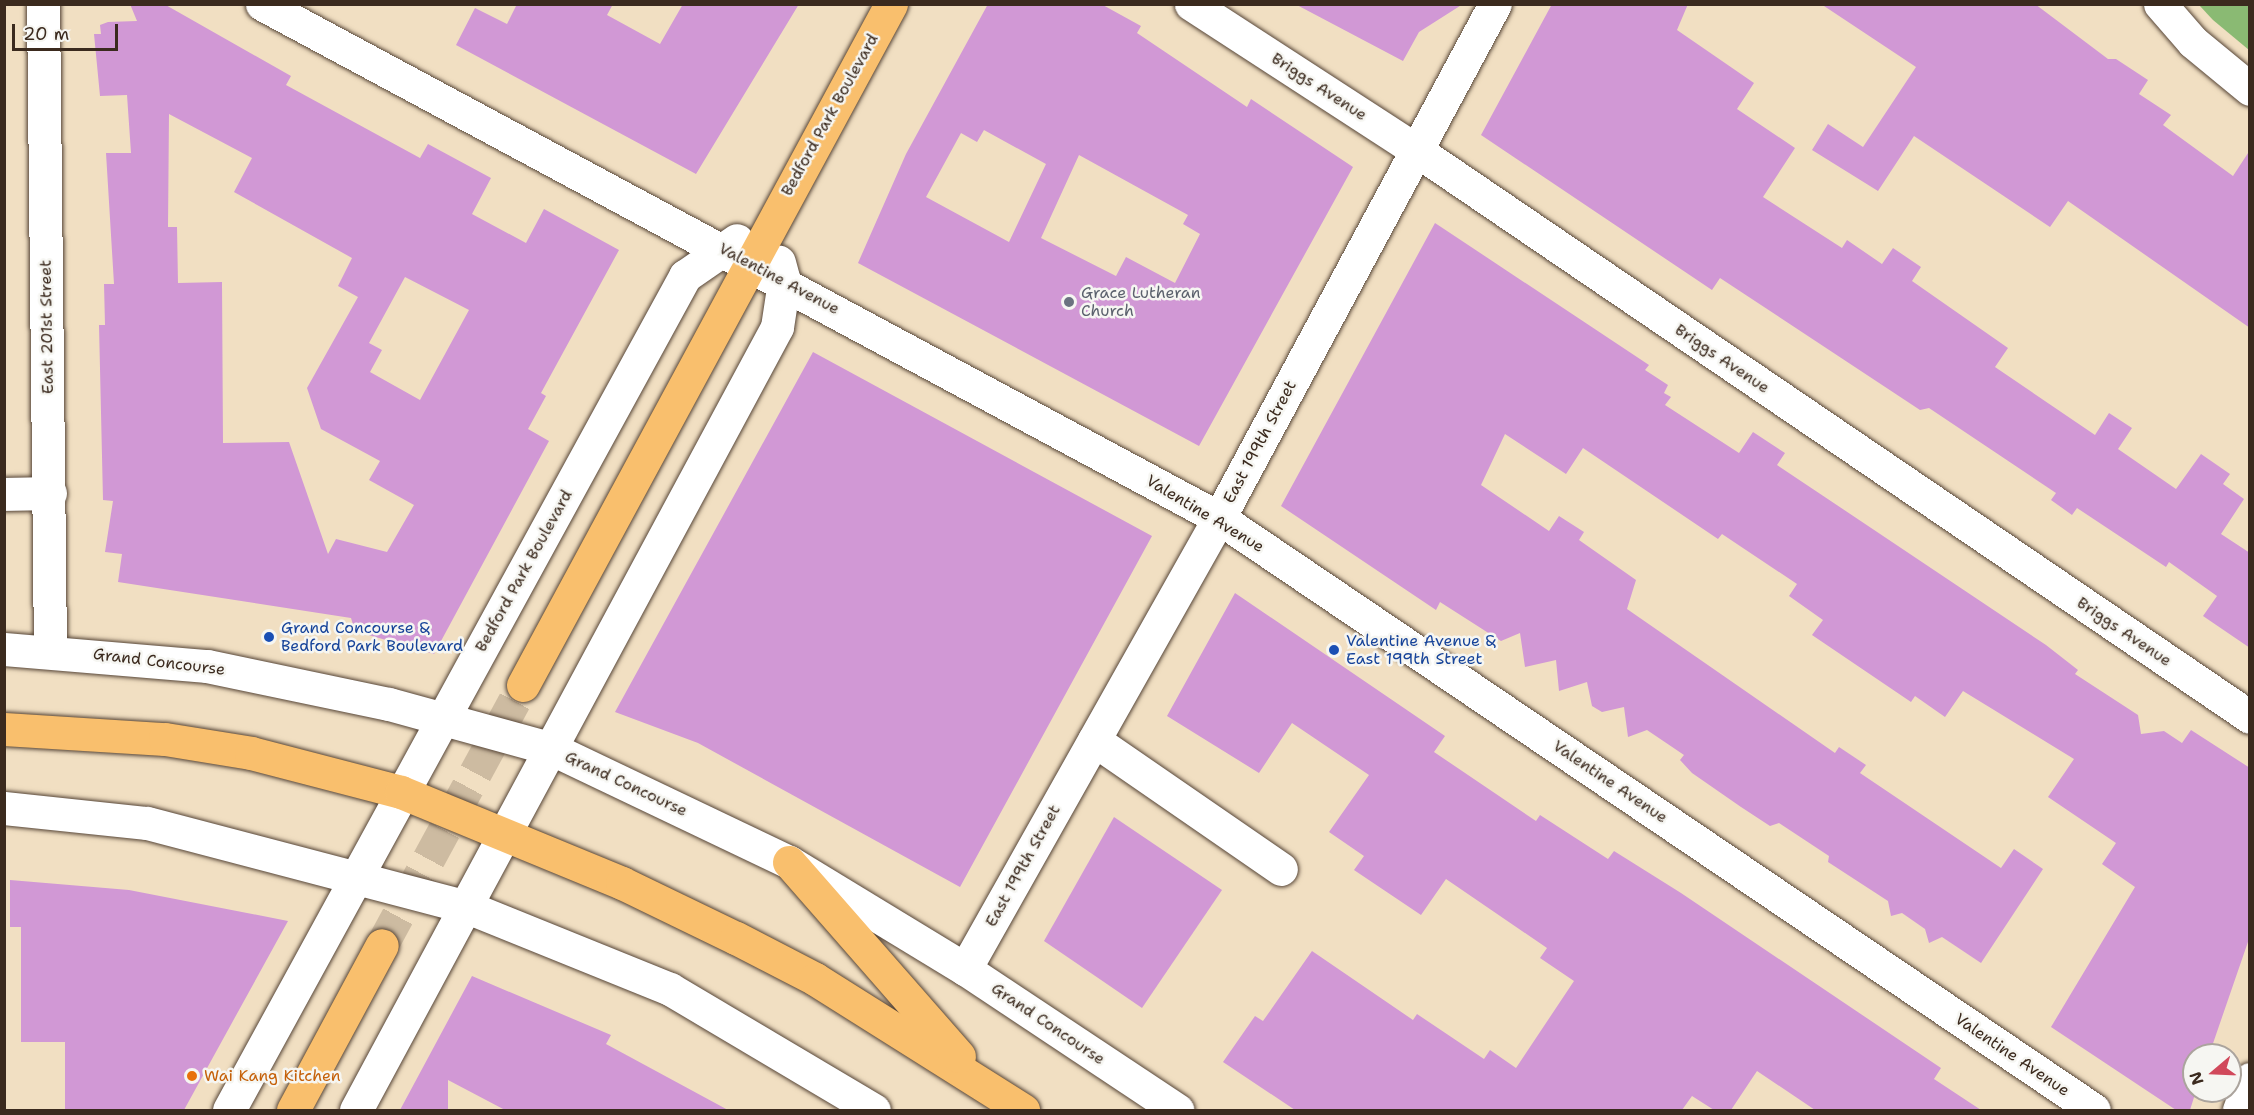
<!DOCTYPE html>
<style>
body{margin:0}
#map{position:relative;width:2254px;height:1115px;overflow:hidden;background:#f1dfc2;font-family:"Shantell Sans",sans-serif}
div>[style]{position:absolute}
.forest>*{inset:0;background:#8aba73}
.building>*{inset:0;background:#d198d5}
.major-tunnel>*{height:33px;margin-top:-16.5px;transform-origin:0;background:repeating-linear-gradient(90deg,#cdbba1 0 33px,transparent 0 49px)}
.roads{filter:drop-shadow(0 0 2px #564537) drop-shadow(0 0 2px #564537)}
.minor>*{height:33px;margin:-16.5px;padding:0 16.5px;transform-origin:16.5px;border-radius:16.5px;background:#fff}
.major>*{height:33px;margin:-16.5px;padding:0 16.5px;transform-origin:16.5px;border-radius:16.5px;background:#f9bf6d}
.dots>*{width:16px;height:16px;translate:-50% -50%;box-sizing:border-box;border:3px solid #f6f6f2;border-radius:50%}
span{translate:-50% -50%;white-space:nowrap;text-align:center;line-height:1.15;-webkit-text-stroke:5px #f6f6f2;paint-order:stroke}
.street-label{font-size:16px;color:#3b2a1e}
.worship-label{font-size:16px;color:#5b616d}
.left{translate:0 -50%;text-align:left}
.transit-label{font-size:16px;color:#164399}
.food-label{font-size:16px;color:#c56008}
.frame{position:absolute;inset:0;border:6px solid #3b2a1e;pointer-events:none}
.north{position:absolute;left:2182px;top:1043px;width:60px;height:60px;box-sizing:border-box;background:#f6f6f2;border:2px solid #aba49d;border-radius:50%;rotate:251deg;font-size:16px;font-weight:700;line-height:24px;text-align:center;color:#3b2a1e}
.north::after{content:'';display:block;margin:auto;width:21px;height:27px;background:#d1495b;clip-path:polygon(50% 0,100% 100%,50% 72%,0 100%)}
.scale{position:absolute;left:12px;top:24px;width:106px;height:27px;box-sizing:border-box;border:3px solid #3b2a1e;border-top:0;padding-left:8px;font-size:18px;line-height:21px;white-space:nowrap;color:#3b2a1e;-webkit-text-stroke:4px #f6f6f2;paint-order:stroke}
</style>
<div id="map">
<div class="forest">
<div style="clip-path:polygon(2199px 5px,2249px 5px,2249px 50px,2213px 20px)"></div>
</div>
<div class="building">
<div style="clip-path:polygon(evenodd,130px 4px,164px 4px,291px 76px,286px 85px,420px 158px,428px 144px,491px 178px,472px 214px,526px 243px,544px 209px,619px 250px,541px 393px,546px 396px,528px 429px,549px 441px,434px 654px,355px 631px,351px 618px,118px 582px,122px 554px,105px 552px,113px 501px,103px 500px,99px 325px,105px 325px,104px 284px,114px 284px,106px 153px,131px 153px,127px 95px,100px 96px,94px 34px,101px 34px,100px 25px,108px 22px,137px 21px,130px 4px,169px 114px,252px 158px,234px 192px,352px 258px,338px 286px,358px 297px,307px 388px,321px 429px,380px 461px,369px 480px,414px 505px,387px 552px,336px 539px,328px 554px,289px 442px,223px 443px,222px 282px,178px 283px,177px 227px,168px 227px,169px 114px,130px 4px,405px 277px,469px 310px,420px 400px,370px 372px,382px 350px,369px 343px,405px 277px)"></div>
<div style="clip-path:polygon(517px 4px,613px 4px,607px 15px,660px 44px,683px 4px,799px 4px,696px 174px,456px 45px,475px 8px,507px 24px)"></div>
<div style="clip-path:polygon(evenodd,988px 4px,1101px 4px,1141px 26px,1137px 33px,1247px 107px,1251px 99px,1353px 167px,1199px 446px,858px 263px,906px 154px,988px 4px,984px 130px,1046px 164px,1009px 242px,926px 197px,961px 133px,977px 142px,984px 130px,988px 4px,1079px 155px,1188px 215px,1183px 224px,1200px 234px,1175px 283px,1126px 257px,1116px 276px,1041px 238px,1079px 155px)"></div>
<div style="clip-path:polygon(1295px 4px,1463px 4px,1419px 32px,1403px 61px)"></div>
<div style="clip-path:polygon(1552px 4px,1688px 4px,1677px 30px,1754px 83px,1737px 109px,1795px 148px,1763px 197px,1842px 248px,1847px 240px,1882px 264px,1893px 248px,1921px 267px,1912px 281px,2008px 348px,1995px 367px,2095px 435px,2109px 413px,2132px 428px,2118px 449px,2176px 489px,2201px 454px,2230px 474px,2223px 484px,2244px 499px,2221px 534px,2250px 553px,2250px 648px,2203px 616px,2217px 596px,2169px 562px,2166px 567px,2077px 508px,2072px 515px,2051px 500px,2056px 493px,1929px 408px,1920px 410px,1720px 278px,1712px 290px,1481px 135px)"></div>
<div style="clip-path:polygon(1821px 4px,2035px 4px,2108px 59px,2116px 59px,2148px 80px,2139px 94px,2171px 115px,2163px 125px,2233px 176px,2250px 150px,2250px 328px,2068px 201px,2050px 227px,1914px 136px,1878px 191px,1812px 150px,1828px 124px,1863px 147px,1916px 67px)"></div>
<div style="clip-path:polygon(1435px 223px,1649px 365px,1645px 370px,1668px 385px,1664px 393px,1671px 397px,1665px 405px,1739px 453px,1753px 432px,1785px 453px,1777px 465px,2046px 645px,2078px 670px,2075px 674px,2138px 715px,2141px 734px,2164px 731px,2182px 743px,2191px 730px,2250px 768px,2250px 936px,2209px 1055px,2194px 1055px,2196px 1091px,2190px 1110px,2176px 1110px,2051px 1027px,2135px 887px,2102px 864px,2116px 843px,2048px 797px,2074px 759px,1963px 691px,1945px 717px,1915px 696px,1911px 702px,1812px 635px,1823px 620px,1789px 596px,1797px 584px,1722px 534px,1718px 539px,1583px 448px,1566px 474px,1505px 434px,1481px 485px,1549px 531px,1559px 516px,1584px 532px,1579px 540px,1636px 580px,1627px 609px,1835px 753px,1839px 747px,1866px 765px,1860px 773px,2001px 868px,2014px 849px,2043px 869px,1981px 963px,1942px 937px,1929px 943px,1925px 929px,1902px 913px,1891px 916px,1888px 901px,1828px 862px,1829px 856px,1779px 823px,1770px 826px,1741px 807px,1692px 773px,1680px 760px,1684px 755px,1647px 730px,1628px 737px,1624px 707px,1602px 712px,1592px 706px,1587px 682px,1559px 691px,1556px 660px,1525px 667px,1520px 633px,1501px 641px,1440px 602px,1436px 610px,1281px 506px)"></div>
<div style="clip-path:polygon(813px 352px,1152px 536px,960px 887px,698px 743px,615px 712px)"></div>
<div style="clip-path:polygon(1235px 593px,1445px 736px,1434px 752px,1536px 821px,1540px 815px,1608px 859px,1614px 851px,1681px 893px,1941px 1068px,1934px 1079px,1981px 1110px,1815px 1110px,1757px 1071px,1731px 1110px,1714px 1110px,1692px 1096px,1682px 1110px,1295px 1110px,1223px 1062px,1255px 1016px,1263px 1021px,1312px 951px,1413px 1020px,1417px 1014px,1484px 1059px,1490px 1050px,1516px 1068px,1574px 981px,1540px 958px,1547px 948px,1446px 879px,1421px 915px,1354px 870px,1364px 856px,1329px 832px,1369px 775px,1292px 723px,1259px 773px,1167px 716px)"></div>
<div style="clip-path:polygon(1114px 817px,1222px 890px,1142px 1008px,1044px 941px)"></div>
<div style="clip-path:polygon(10px 880px,129px 890px,288px 921px,184px 1110px,65px 1110px,65px 1042px,21px 1042px,21px 927px,10px 927px)"></div>
<div style="clip-path:polygon(472px 976px,611px 1035px,606px 1044px,728px 1110px,505px 1110px,448px 1080px,448px 1110px,400px 1110px)"></div>
</div>
<div class="major-tunnel">
<div style="left:382px;top:945px;width:296px;rotate:-61.5deg"></div>
</div>
<div class="roads">
<div class="minor">
<div style="left:43px;top:4px;width:646px;rotate:89.38deg"></div>
<div style="left:262px;top:4px;width:1086px;rotate:28.24deg"></div>
<div style="left:1219px;top:518px;width:1056px;rotate:34.08deg"></div>
<div style="left:1191px;top:4px;width:268px;rotate:33deg"></div>
<div style="left:1416px;top:150px;width:1008px;rotate:34.21deg"></div>
<div style="left:2160px;top:4px;width:50px;rotate:49deg"></div>
<div style="left:2193px;top:42px;width:74px;rotate:39.5deg"></div>
<div style="left:4px;top:494px;width:46px;rotate:-1.2deg"></div>
<div style="left:4px;top:649px;width:204px;rotate:4.8deg"></div>
<div style="left:207px;top:666px;width:186px;rotate:11.8deg"></div>
<div style="left:389px;top:704px;width:169px;rotate:15.4deg"></div>
<div style="left:552px;top:749px;width:263px;rotate:25.5deg"></div>
<div style="left:789px;top:862px;width:206px;rotate:31.3deg"></div>
<div style="left:965px;top:969px;width:255px;rotate:33.6deg"></div>
<div style="left:1094px;top:740px;width:227px;rotate:34.6deg"></div>
<div style="left:4px;top:808px;width:144px;rotate:6deg"></div>
<div style="left:147px;top:823px;width:331px;rotate:14.7deg"></div>
<div style="left:467px;top:907px;width:219px;rotate:22deg"></div>
<div style="left:670px;top:989px;width:237px;rotate:30.7deg"></div>
<div style="left:965px;top:969px;width:518px;rotate:-60.61deg"></div>
<div style="left:1219px;top:518px;width:583px;rotate:-61.77deg"></div>
<div style="left:229px;top:1110px;width:951px;rotate:-61.33deg"></div>
<div style="left:685px;top:276px;width:63px;rotate:-34.7deg"></div>
<div style="left:356px;top:1110px;width:889px;rotate:-61.73deg"></div>
<div style="left:777px;top:327px;width:47px;rotate:-81.3deg"></div>
<div style="left:784px;top:281px;width:20px;rotate:-105deg"></div>
<div style="left:2239px;top:1110px;width:33px;rotate:-70deg"></div>
</div>
<div class="major">
<div style="left:523px;top:685px;width:774px;rotate:-61.61deg"></div>
<div style="left:4px;top:729px;width:161px;rotate:3.6deg"></div>
<div style="left:165px;top:739px;width:87px;rotate:9.2deg"></div>
<div style="left:251px;top:753px;width:155px;rotate:14.6deg"></div>
<div style="left:401px;top:792px;width:239px;rotate:22.4deg"></div>
<div style="left:622px;top:883px;width:127px;rotate:25.8deg"></div>
<div style="left:736px;top:938px;width:89px;rotate:27.4deg"></div>
<div style="left:815px;top:979px;width:246px;rotate:32.2deg"></div>
<div style="left:789px;top:862px;width:258px;rotate:48.8deg"></div>
<div style="left:293px;top:1110px;width:187px;rotate:-61.7deg"></div>
</div>
</div>
<div class="dots">
<div style="left:1069px;top:302px;background:#6b7280"></div>
<div style="left:269px;top:637px;background:#1a4fb4"></div>
<div style="left:1334px;top:650px;background:#1a4fb4"></div>
<div style="left:192px;top:1076px;background:#e8710a"></div>
</div>
<div class="street-label">
<span style="left:1319px;top:87px;rotate:33deg">Briggs Avenue</span>
<span style="left:830px;top:115px;rotate:-61deg">Bedford Park Boulevard</span>
<span style="left:779px;top:279px;rotate:28deg">Valentine Avenue</span>
<span style="left:47px;top:327px;rotate:-91deg">East 201st Street</span>
<span style="left:1722px;top:359px;rotate:34deg">Briggs Avenue</span>
<span style="left:1260px;top:442px;rotate:-62deg">East 199th Street</span>
<span style="left:1205px;top:514px;rotate:31deg">Valentine Avenue</span>
<span style="left:524px;top:571px;rotate:-61deg">Bedford Park Boulevard</span>
<span style="left:2124px;top:632px;rotate:34deg">Briggs Avenue</span>
<span style="left:159px;top:662px;rotate:7deg">Grand Concourse</span>
<span style="left:1610px;top:782px;rotate:34deg">Valentine Avenue</span>
<span style="left:626px;top:784px;rotate:25deg">Grand Concourse</span>
<span style="left:1023px;top:866px;rotate:-61deg">East 199th Street</span>
<span style="left:1048px;top:1024px;rotate:34deg">Grand Concourse</span>
<span style="left:2012px;top:1055px;rotate:34deg">Valentine Avenue</span>
</div>
<div class="worship-label">
<span class="left" style="left:1081px;top:302px">Grace Lutheran<br>Church</span>
</div>
<div class="transit-label">
<span class="left" style="left:281px;top:637px">Grand Concourse &amp;<br>Bedford Park Boulevard</span>
<span class="left" style="left:1346px;top:650px">Valentine Avenue &amp;<br>East 199th Street</span>
</div>
<div class="food-label">
<span class="left" style="left:204px;top:1076px">Wai Kang Kitchen</span>
</div>
<div class="frame"></div>
<div class="north">N</div>
<div class="scale">20 m</div>
</div>
